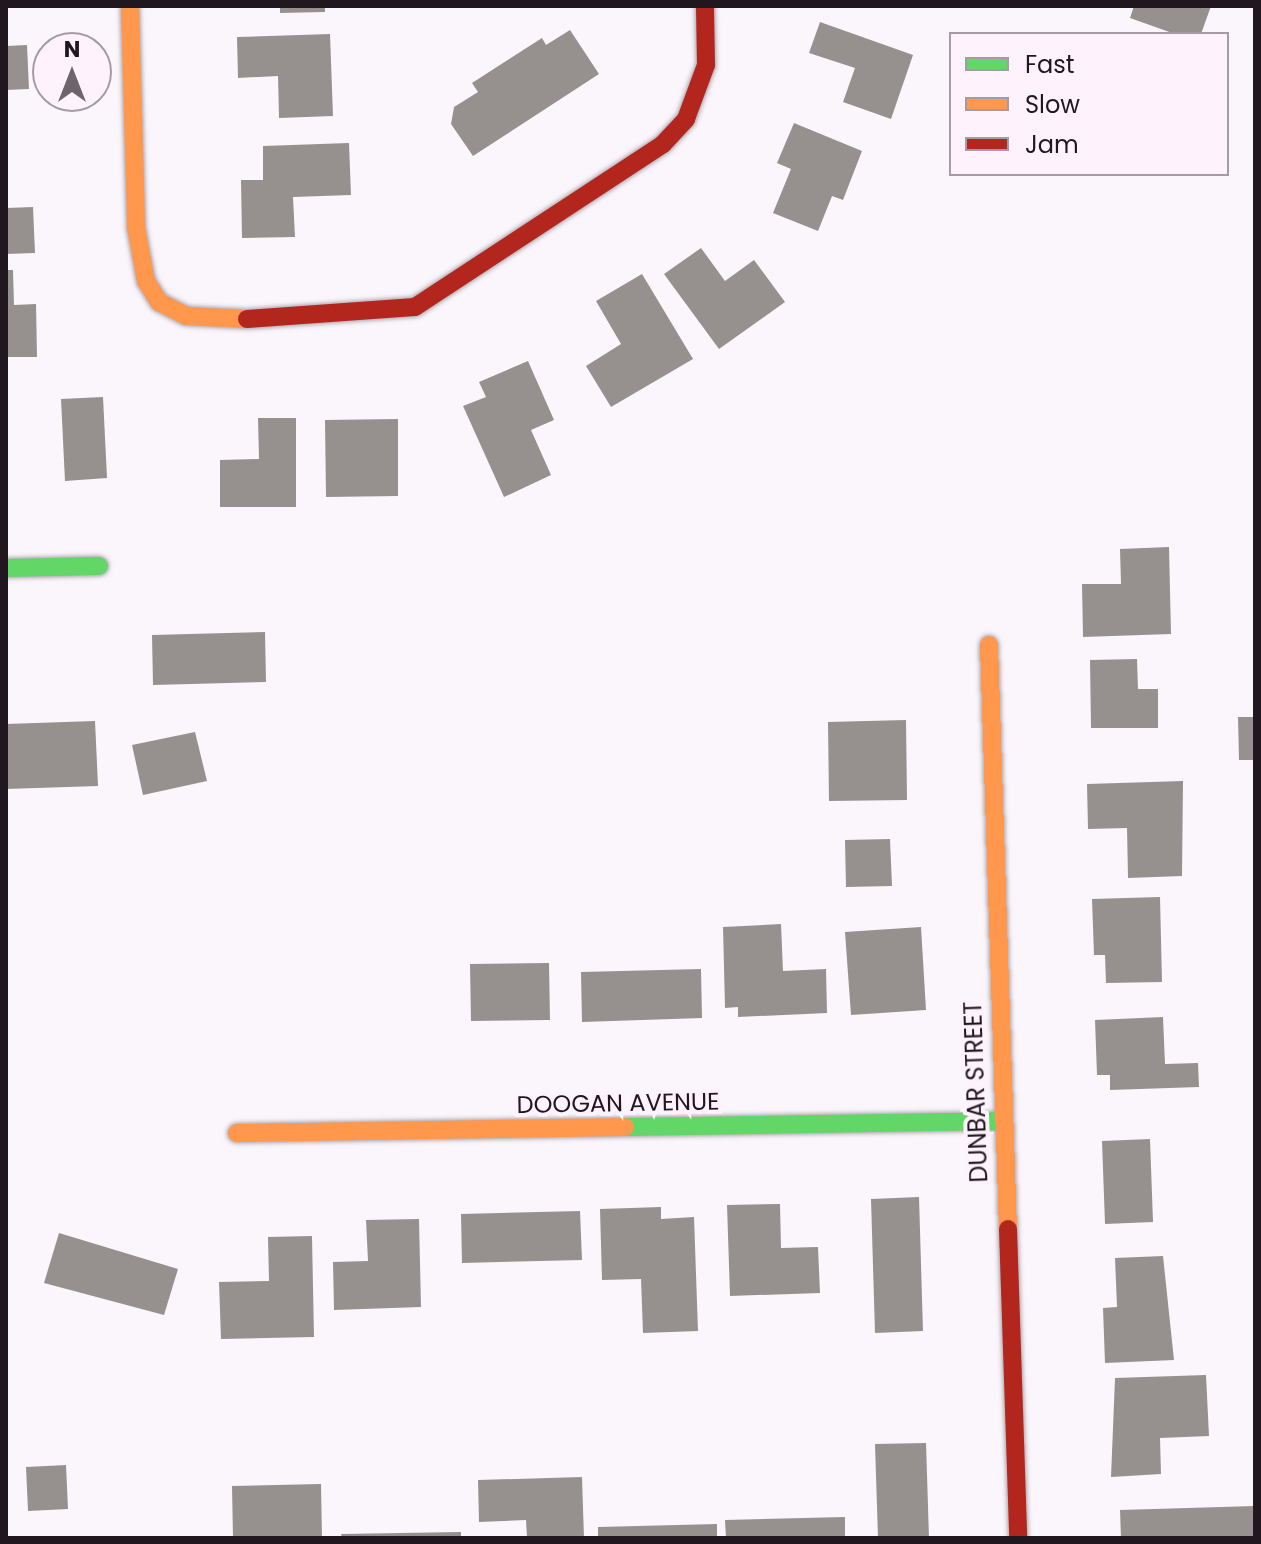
<!DOCTYPE html>
<style>
body{margin:0}
#map{position:relative;width:1261px;height:1544px;overflow:hidden;background:#fbf6fb;font-family:Poppins,sans-serif}
div>[style]{position:absolute}
.building>*{inset:0;background:#96918f}
.roads{filter:drop-shadow(0 0 2px #b0a9b0) drop-shadow(0 0 2px #b0a9b0)}
.fast>*{height:18px;margin:-9px;padding:0 9px;transform-origin:9px;border-radius:9px;background:#63d668}
.slow>*{height:18px;margin:-9px;padding:0 9px;transform-origin:9px;border-radius:9px;background:#ff974d}
.jam>*{height:18px;margin:-9px;padding:0 9px;transform-origin:9px;border-radius:9px;background:#b3261e}
span{translate:-50% -50%;white-space:nowrap;text-align:center;line-height:1.15;-webkit-text-stroke:8px #fef3fd;paint-order:stroke}
.street-label{font-size:24px;color:#20171f}
.frame{position:absolute;inset:0;border:8px solid #20171f;pointer-events:none}
.legend{position:absolute;left:949px;top:32px;width:280px;height:144px;box-sizing:border-box;background:#fef3fd;border:2px solid #a59ba4;margin:0;padding:10px 14px;list-style:none;font-size:24px;color:#20171f}
.legend li{display:flex;align-items:center;gap:16px;height:40px}
.legend b{width:40px;border:2px solid #a59ba4}
.north{position:absolute;left:32px;top:32px;width:80px;height:80px;box-sizing:border-box;background:#fef3fd;border:2px solid #a59ba4;border-radius:50%;rotate:0deg;font-size:22px;font-weight:700;line-height:32px;text-align:center;color:#20171f}
.north::after{content:'';display:block;margin:auto;width:28px;height:36px;background:#6d656c;clip-path:polygon(50% 0,100% 100%,50% 72%,0 100%)}
</style>
<div id="map">
<div class="building">
<div style="clip-path:polygon(280px 6px,325px 6px,325px 12px,280px 13px)"></div>
<div style="clip-path:polygon(1134px 6px,1211px 6px,1201px 34px,1175px 34px,1130px 18px)"></div>
<div style="clip-path:polygon(820px 22px,913px 55px,891px 119px,843px 102px,855px 68px,809px 53px)"></div>
<div style="clip-path:polygon(570px 30px,599px 74px,473px 156px,451px 124px,454px 107px,478px 92px,472px 83px,542px 38px,546px 45px)"></div>
<div style="clip-path:polygon(330px 34px,333px 116px,279px 118px,278px 76px,238px 78px,237px 37px)"></div>
<div style="clip-path:polygon(27px 45px,29px 89px,6px 90px,6px 46px)"></div>
<div style="clip-path:polygon(794px 123px,862px 151px,843px 200px,832px 196px,818px 231px,773px 213px,791px 169px,777px 163px)"></div>
<div style="clip-path:polygon(349px 143px,351px 195px,293px 197px,295px 237px,242px 238px,241px 180px,263px 180px,263px 146px)"></div>
<div style="clip-path:polygon(33px 207px,35px 253px,6px 254px,6px 208px)"></div>
<div style="clip-path:polygon(701px 248px,725px 281px,754px 260px,785px 302px,719px 349px,664px 274px)"></div>
<div style="clip-path:polygon(6px 270px,13px 270px,14px 305px,36px 304px,37px 357px,6px 357px)"></div>
<div style="clip-path:polygon(642px 274px,693px 359px,611px 407px,586px 366px,621px 344px,596px 301px)"></div>
<div style="clip-path:polygon(528px 361px,554px 420px,531px 430px,551px 475px,504px 497px,463px 406px,486px 397px,479px 382px)"></div>
<div style="clip-path:polygon(103px 397px,107px 478px,65px 481px,61px 399px)"></div>
<div style="clip-path:polygon(258px 418px,296px 418px,296px 507px,220px 507px,220px 460px,259px 459px)"></div>
<div style="clip-path:polygon(398px 419px,398px 496px,326px 497px,325px 420px)"></div>
<div style="clip-path:polygon(1169px 547px,1171px 634px,1083px 637px,1082px 584px,1121px 584px,1120px 549px)"></div>
<div style="clip-path:polygon(265px 632px,266px 682px,153px 685px,152px 635px)"></div>
<div style="clip-path:polygon(1137px 659px,1138px 689px,1158px 689px,1158px 728px,1091px 728px,1090px 660px)"></div>
<div style="clip-path:polygon(1238px 717px,1255px 717px,1255px 760px,1239px 760px)"></div>
<div style="clip-path:polygon(906px 720px,907px 800px,829px 801px,828px 722px)"></div>
<div style="clip-path:polygon(95px 721px,98px 786px,6px 789px,6px 724px)"></div>
<div style="clip-path:polygon(195px 732px,207px 781px,143px 795px,132px 745px)"></div>
<div style="clip-path:polygon(1183px 781px,1182px 876px,1128px 878px,1127px 828px,1088px 829px,1087px 784px)"></div>
<div style="clip-path:polygon(890px 839px,892px 886px,846px 887px,845px 840px)"></div>
<div style="clip-path:polygon(1160px 897px,1162px 982px,1106px 983px,1105px 955px,1094px 955px,1092px 899px)"></div>
<div style="clip-path:polygon(781px 924px,783px 971px,826px 969px,827px 1013px,738px 1017px,738px 1007px,725px 1008px,723px 927px)"></div>
<div style="clip-path:polygon(921px 927px,926px 1010px,851px 1015px,845px 932px)"></div>
<div style="clip-path:polygon(549px 963px,550px 1020px,471px 1021px,470px 964px)"></div>
<div style="clip-path:polygon(701px 969px,702px 1018px,582px 1022px,581px 972px)"></div>
<div style="clip-path:polygon(1163px 1017px,1165px 1064px,1198px 1063px,1199px 1087px,1110px 1090px,1110px 1075px,1097px 1075px,1095px 1020px)"></div>
<div style="clip-path:polygon(1150px 1139px,1153px 1222px,1105px 1224px,1102px 1141px)"></div>
<div style="clip-path:polygon(919px 1197px,923px 1331px,875px 1333px,871px 1199px)"></div>
<div style="clip-path:polygon(780px 1204px,781px 1248px,818px 1247px,820px 1293px,730px 1296px,727px 1205px)"></div>
<div style="clip-path:polygon(661px 1207px,661px 1219px,694px 1217px,698px 1331px,643px 1333px,641px 1279px,602px 1280px,600px 1209px)"></div>
<div style="clip-path:polygon(580px 1211px,582px 1260px,462px 1263px,461px 1214px)"></div>
<div style="clip-path:polygon(419px 1219px,421px 1307px,334px 1310px,333px 1262px,368px 1261px,366px 1220px)"></div>
<div style="clip-path:polygon(59px 1233px,178px 1269px,164px 1315px,44px 1283px)"></div>
<div style="clip-path:polygon(312px 1236px,314px 1337px,221px 1339px,219px 1282px,269px 1281px,268px 1237px)"></div>
<div style="clip-path:polygon(1163px 1256px,1174px 1360px,1105px 1363px,1103px 1308px,1117px 1307px,1115px 1258px)"></div>
<div style="clip-path:polygon(1206px 1375px,1209px 1436px,1160px 1438px,1161px 1474px,1111px 1477px,1115px 1378px)"></div>
<div style="clip-path:polygon(926px 1443px,929px 1538px,878px 1538px,875px 1444px)"></div>
<div style="clip-path:polygon(66px 1465px,68px 1509px,28px 1511px,26px 1467px)"></div>
<div style="clip-path:polygon(582px 1477px,584px 1538px,527px 1538px,526px 1520px,479px 1522px,478px 1480px)"></div>
<div style="clip-path:polygon(321px 1484px,322px 1538px,233px 1538px,232px 1486px)"></div>
<div style="clip-path:polygon(1255px 1506px,1255px 1538px,1121px 1538px,1120px 1510px)"></div>
<div style="clip-path:polygon(845px 1517px,845px 1538px,726px 1538px,725px 1520px)"></div>
<div style="clip-path:polygon(717px 1524px,717px 1538px,598px 1538px,598px 1527px)"></div>
<div style="clip-path:polygon(461px 1532px,461px 1538px,342px 1538px,341px 1534px)"></div>
</div>
<div class="roads">
<div class="fast">
<div style="left:6px;top:568px;width:93px;rotate:-1.2deg"></div>
<div style="left:625px;top:1127px;width:374px;rotate:-0.9deg"></div>
</div>
<div class="slow">
<div style="left:130px;top:6px;width:221px;rotate:88.4deg"></div>
<div style="left:136px;top:227px;width:55px;rotate:79.5deg"></div>
<div style="left:146px;top:281px;width:25px;rotate:58deg"></div>
<div style="left:159px;top:302px;width:30px;rotate:27deg"></div>
<div style="left:186px;top:316px;width:61px;rotate:2.8deg"></div>
<div style="left:989px;top:645px;width:584px;rotate:88.14deg"></div>
<div style="left:237px;top:1133px;width:388px;rotate:-0.9deg"></div>
</div>
<div class="jam">
<div style="left:247px;top:319px;width:168px;rotate:-4.1deg"></div>
<div style="left:415px;top:307px;width:297px;rotate:-33.3deg"></div>
<div style="left:663px;top:144px;width:34px;rotate:-47deg"></div>
<div style="left:686px;top:119px;width:58px;rotate:-69.7deg"></div>
<div style="left:706px;top:65px;width:59px;rotate:-91deg"></div>
<div style="left:1008px;top:1229px;width:309px;rotate:88.1deg"></div>
</div>
</div>
<div class="street-label">
<span style="left:976px;top:1092px;rotate:-92deg">DUNBAR STREET</span>
<span style="left:618px;top:1103px;rotate:-1deg">DOOGAN AVENUE</span>
</div>
<div class="frame"></div>
<ul class="legend">
<li><b style="height:10px;background:#63d668"></b>Fast</li>
<li><b style="height:10px;background:#ff974d"></b>Slow</li>
<li><b style="height:10px;background:#b3261e"></b>Jam</li>
</ul>
<div class="north">N</div>
</div>
